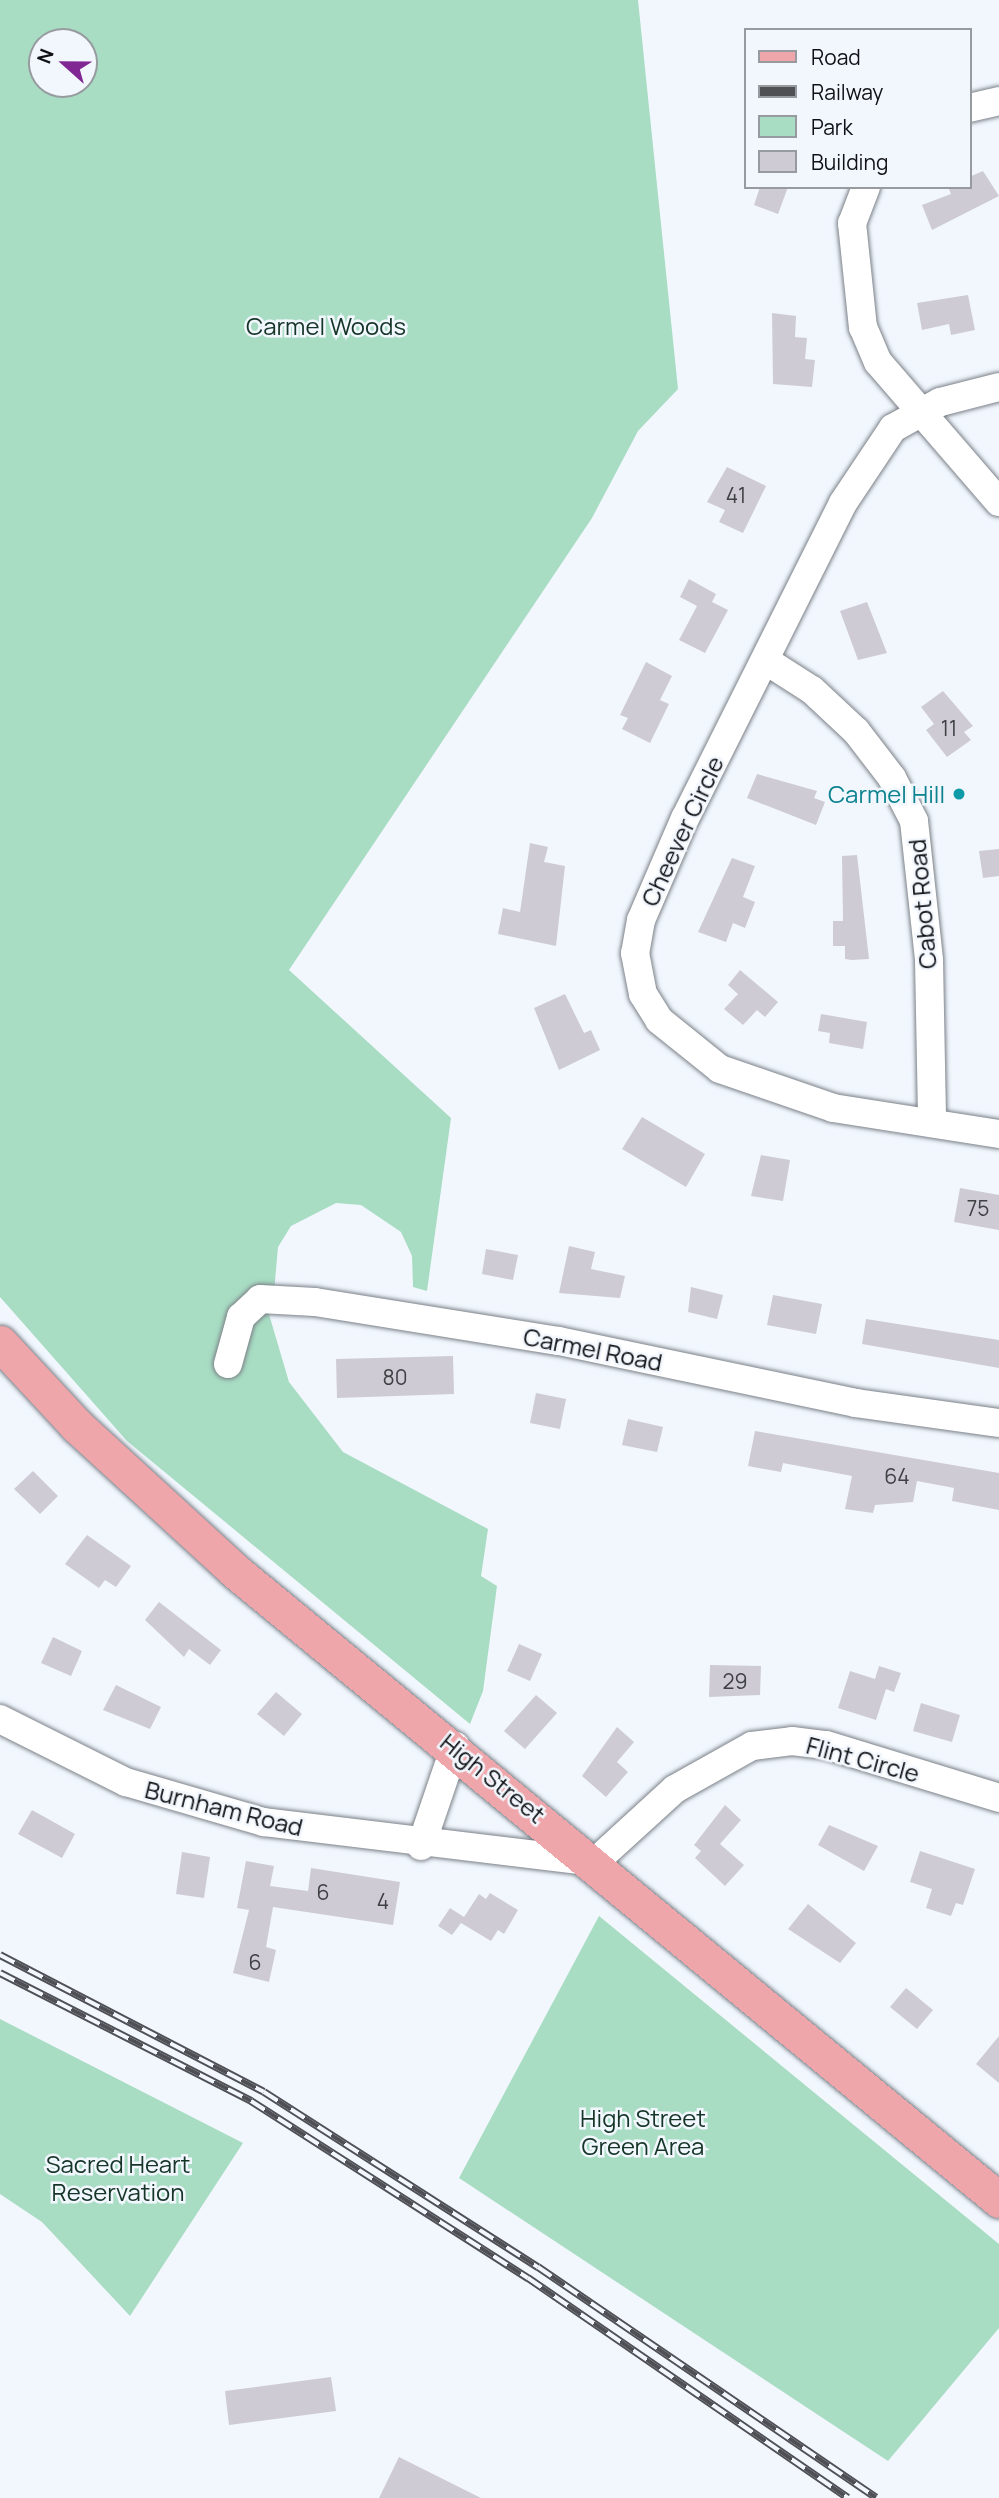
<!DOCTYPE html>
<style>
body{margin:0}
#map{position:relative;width:999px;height:2498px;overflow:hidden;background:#f2f7fe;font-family:Manrope,sans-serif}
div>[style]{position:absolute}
.green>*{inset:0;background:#a8dcc3}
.building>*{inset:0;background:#cecbd5}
.roads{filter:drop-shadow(0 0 2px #7b8188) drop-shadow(0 0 2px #7b8188)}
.minor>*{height:28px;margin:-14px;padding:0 14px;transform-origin:14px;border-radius:14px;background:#fff}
.major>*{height:35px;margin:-17.5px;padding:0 17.5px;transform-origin:17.5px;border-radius:17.5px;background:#efa6aa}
.rail>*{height:8px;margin-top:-4px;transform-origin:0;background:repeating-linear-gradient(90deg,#f2f7fe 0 16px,#4e5055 0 32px);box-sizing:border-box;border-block:2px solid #4e5055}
.dots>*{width:19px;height:19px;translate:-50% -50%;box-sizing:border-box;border:4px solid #f2f7fe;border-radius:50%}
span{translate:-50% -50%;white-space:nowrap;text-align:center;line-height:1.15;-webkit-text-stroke:5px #f2f7fe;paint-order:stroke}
.number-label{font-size:21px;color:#3f4044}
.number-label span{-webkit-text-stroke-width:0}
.park-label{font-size:24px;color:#153527}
.culture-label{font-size:24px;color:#0d838f}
.right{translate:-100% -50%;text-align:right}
.street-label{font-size:24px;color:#0f1114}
.legend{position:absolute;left:744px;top:28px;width:228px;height:161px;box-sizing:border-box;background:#f2f7fe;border:2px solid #979ba0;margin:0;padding:9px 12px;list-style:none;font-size:21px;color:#0f1114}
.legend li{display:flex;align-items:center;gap:14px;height:35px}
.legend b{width:35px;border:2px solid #979ba0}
.north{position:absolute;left:28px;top:28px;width:70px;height:70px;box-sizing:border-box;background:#f2f7fe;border:2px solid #979ba0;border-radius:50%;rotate:291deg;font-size:19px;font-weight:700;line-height:28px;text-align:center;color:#0f1114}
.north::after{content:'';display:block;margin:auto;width:24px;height:32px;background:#812793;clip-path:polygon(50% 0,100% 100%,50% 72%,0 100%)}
</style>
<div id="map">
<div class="green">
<div style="clip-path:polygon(evenodd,0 0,638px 0,678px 389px,638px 431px,592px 518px,289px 970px,451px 1118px,427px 1291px,413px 1287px,412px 1256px,401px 1232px,361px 1205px,336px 1203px,291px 1226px,278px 1247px,273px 1304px,266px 1304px,289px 1382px,343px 1452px,488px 1529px,481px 1576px,497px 1586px,483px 1691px,470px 1724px,127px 1441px,0 1297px,0 0,42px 42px,84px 42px,84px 84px,42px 84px,42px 42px)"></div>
<div style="clip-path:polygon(599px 1916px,999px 2244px,999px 2328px,888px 2461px,459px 2178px)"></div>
<div style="clip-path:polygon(0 2019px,243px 2143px,130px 2316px,42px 2222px,0 2194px)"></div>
</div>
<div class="building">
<div style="clip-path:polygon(983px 171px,999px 196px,932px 230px,922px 205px,951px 194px,948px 187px,969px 187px,969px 177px)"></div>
<div style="clip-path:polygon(760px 187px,788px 187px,778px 214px,754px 205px)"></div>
<div style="clip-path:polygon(968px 295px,975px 330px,951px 335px,949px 324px,922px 330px,917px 303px)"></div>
<div style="clip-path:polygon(772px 313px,796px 316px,795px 337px,807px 338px,805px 359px,815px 360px,812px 387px,773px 384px)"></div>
<div style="clip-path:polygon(727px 467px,766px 486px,743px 533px,719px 522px,725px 510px,707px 502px)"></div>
<div style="clip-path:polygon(689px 579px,716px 594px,712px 602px,728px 610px,705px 653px,679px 640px,697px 606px,680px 597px)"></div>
<div style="clip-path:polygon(867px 602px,887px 653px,858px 660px,840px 611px)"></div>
<div style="clip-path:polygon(646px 662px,672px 676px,660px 700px,669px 704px,650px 743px,622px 729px,628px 718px,620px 715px)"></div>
<div style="clip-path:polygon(943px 691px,973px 726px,964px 732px,971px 740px,947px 757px,926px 730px,934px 724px,921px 707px)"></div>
<div style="clip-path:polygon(757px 774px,817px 791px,814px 798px,825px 802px,816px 825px,747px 798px)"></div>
<div style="clip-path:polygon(530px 843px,548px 847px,544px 862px,565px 866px,556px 946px,498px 934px,503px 908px,520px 912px)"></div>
<div style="clip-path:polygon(999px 849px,999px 876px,983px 878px,979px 851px)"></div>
<div style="clip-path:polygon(857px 855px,869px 959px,852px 960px,845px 959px,845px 946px,833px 946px,833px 921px,843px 921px,842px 856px)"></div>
<div style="clip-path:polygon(732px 858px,755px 866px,743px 897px,755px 902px,745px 928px,733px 923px,726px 942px,698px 932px)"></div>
<div style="clip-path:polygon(740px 970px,778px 1002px,765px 1017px,757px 1010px,743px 1025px,724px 1009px,738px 994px,728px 985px)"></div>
<div style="clip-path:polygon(565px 994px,584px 1033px,591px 1030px,600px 1050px,559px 1070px,534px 1008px)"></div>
<div style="clip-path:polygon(821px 1014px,867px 1022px,863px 1049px,829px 1043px,830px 1033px,818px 1031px)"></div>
<div style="clip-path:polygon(642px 1117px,705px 1154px,686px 1187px,622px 1149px)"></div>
<div style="clip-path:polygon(761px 1155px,790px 1160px,783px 1201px,751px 1196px)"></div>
<div style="clip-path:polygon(960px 1188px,999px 1195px,999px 1230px,954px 1222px)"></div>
<div style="clip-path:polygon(569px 1246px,595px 1252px,591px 1269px,625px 1276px,620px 1298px,559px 1293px)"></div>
<div style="clip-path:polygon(486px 1249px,518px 1255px,513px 1280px,482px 1274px)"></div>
<div style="clip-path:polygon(691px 1287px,723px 1295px,717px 1319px,688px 1312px)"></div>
<div style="clip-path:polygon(773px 1295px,822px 1304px,816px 1334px,767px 1325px)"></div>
<div style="clip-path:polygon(866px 1319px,999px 1340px,999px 1368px,862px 1344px)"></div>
<div style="clip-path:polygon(453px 1356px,454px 1394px,337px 1398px,336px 1359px)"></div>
<div style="clip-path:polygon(536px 1393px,566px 1399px,560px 1429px,530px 1423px)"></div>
<div style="clip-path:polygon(628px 1419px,663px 1427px,657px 1452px,622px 1445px)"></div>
<div style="clip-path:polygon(755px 1431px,999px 1473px,999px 1510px,952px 1501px,954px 1488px,917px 1481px,913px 1502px,875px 1505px,873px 1513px,845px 1509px,852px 1476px,783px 1463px,781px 1472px,748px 1466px)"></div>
<div style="clip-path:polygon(33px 1471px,58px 1496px,40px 1514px,14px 1489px)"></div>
<div style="clip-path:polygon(87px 1535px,131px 1566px,116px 1587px,105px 1580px,99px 1588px,65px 1564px)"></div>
<div style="clip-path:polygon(159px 1602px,221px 1650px,210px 1665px,189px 1649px,184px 1657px,145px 1620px)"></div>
<div style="clip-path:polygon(53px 1637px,82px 1651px,71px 1676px,41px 1663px)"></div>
<div style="clip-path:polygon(519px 1644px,542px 1654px,530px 1681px,507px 1671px)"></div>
<div style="clip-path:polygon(710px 1665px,761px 1666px,760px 1695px,709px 1697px)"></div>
<div style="clip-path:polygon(879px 1666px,901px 1673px,894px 1692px,886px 1689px,876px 1720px,838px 1708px,850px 1671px,875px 1679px)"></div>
<div style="clip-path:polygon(116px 1685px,161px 1707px,150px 1729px,103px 1710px)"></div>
<div style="clip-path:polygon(276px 1692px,302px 1714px,284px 1736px,257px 1714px)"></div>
<div style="clip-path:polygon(536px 1695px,557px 1713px,525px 1749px,504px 1731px)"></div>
<div style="clip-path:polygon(921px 1703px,960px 1715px,952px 1742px,913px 1731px)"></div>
<div style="clip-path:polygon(617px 1727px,634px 1742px,617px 1762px,628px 1772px,606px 1797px,582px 1776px)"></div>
<div style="clip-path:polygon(725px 1805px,741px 1820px,720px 1844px,744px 1865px,725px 1886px,695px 1858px,701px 1851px,694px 1845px)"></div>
<div style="clip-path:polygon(32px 1810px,75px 1834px,62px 1858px,18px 1834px)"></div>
<div style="clip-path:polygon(829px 1825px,878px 1846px,864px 1871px,818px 1845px)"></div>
<div style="clip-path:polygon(920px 1851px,975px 1869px,963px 1905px,956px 1903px,951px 1916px,926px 1908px,932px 1889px,910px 1882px)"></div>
<div style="clip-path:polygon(182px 1852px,210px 1857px,204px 1898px,176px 1894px)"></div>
<div style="clip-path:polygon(246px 1861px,274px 1866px,270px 1886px,308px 1891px,311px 1868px,400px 1882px,393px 1925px,273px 1907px,266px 1947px,276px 1950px,269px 1982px,233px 1973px,249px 1910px,237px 1908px)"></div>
<div style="clip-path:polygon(490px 1893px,518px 1910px,504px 1934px,498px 1930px,491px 1941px,461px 1923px,452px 1935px,438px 1926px,450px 1908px,464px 1917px,479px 1894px,486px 1899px)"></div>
<div style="clip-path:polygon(808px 1904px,856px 1943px,840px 1963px,788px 1929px)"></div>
<div style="clip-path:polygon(906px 1988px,933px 2010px,917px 2029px,890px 2007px)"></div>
<div style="clip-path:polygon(999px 2036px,999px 2083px,976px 2064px)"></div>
<div style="clip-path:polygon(331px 2377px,336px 2411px,229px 2425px,225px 2391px)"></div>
<div style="clip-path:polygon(399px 2457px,481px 2498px,379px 2498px)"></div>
</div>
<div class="roads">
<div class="minor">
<div style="left:969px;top:108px;width:31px;rotate:-13deg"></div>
<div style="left:866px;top:187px;width:39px;rotate:111deg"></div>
<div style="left:852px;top:223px;width:105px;rotate:84deg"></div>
<div style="left:863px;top:327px;width:38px;rotate:67deg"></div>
<div style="left:878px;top:362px;width:185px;rotate:49.2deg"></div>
<div style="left:999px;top:387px;width:61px;rotate:165.7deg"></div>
<div style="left:940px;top:402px;width:54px;rotate:151deg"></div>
<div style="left:893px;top:428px;width:90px;rotate:123.7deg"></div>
<div style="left:843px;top:503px;width:352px;rotate:116.6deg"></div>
<div style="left:685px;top:818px;width:111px;rotate:113.3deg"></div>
<div style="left:641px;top:920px;width:34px;rotate:100deg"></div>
<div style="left:635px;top:953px;width:42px;rotate:79deg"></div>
<div style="left:643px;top:994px;width:31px;rotate:58deg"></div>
<div style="left:659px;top:1020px;width:78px;rotate:38.8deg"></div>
<div style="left:720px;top:1069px;width:120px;rotate:19deg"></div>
<div style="left:833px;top:1108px;width:168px;rotate:8.9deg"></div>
<div style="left:768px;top:662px;width:52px;rotate:32.5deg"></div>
<div style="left:812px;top:690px;width:60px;rotate:43deg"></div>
<div style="left:856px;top:731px;width:59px;rotate:52.5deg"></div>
<div style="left:892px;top:778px;width:48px;rotate:62.9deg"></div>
<div style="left:914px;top:821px;width:140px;rotate:83.8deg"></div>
<div style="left:929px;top:960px;width:163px;rotate:88.9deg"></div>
<div style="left:228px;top:1364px;width:49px;rotate:-74.5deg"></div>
<div style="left:241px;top:1317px;width:26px;rotate:-43deg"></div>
<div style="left:260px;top:1299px;width:55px;rotate:3.1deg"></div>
<div style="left:315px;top:1302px;width:247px;rotate:9.1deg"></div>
<div style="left:559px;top:1341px;width:303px;rotate:11.8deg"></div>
<div style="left:856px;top:1403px;width:144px;rotate:8deg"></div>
<div style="left:0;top:1719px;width:141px;rotate:26.6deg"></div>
<div style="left:126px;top:1782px;width:144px;rotate:16.2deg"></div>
<div style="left:264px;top:1822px;width:333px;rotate:6.9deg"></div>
<div style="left:595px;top:1862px;width:108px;rotate:-42.4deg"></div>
<div style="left:675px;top:1789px;width:88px;rotate:-29.2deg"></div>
<div style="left:752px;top:1746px;width:40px;rotate:-7.1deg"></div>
<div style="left:792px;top:1741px;width:34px;rotate:7deg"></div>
<div style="left:826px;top:1745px;width:181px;rotate:17deg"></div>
<div style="left:421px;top:1846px;width:106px;rotate:-71.2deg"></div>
</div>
<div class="major">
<div style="left:0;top:1343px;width:113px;rotate:47.1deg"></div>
<div style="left:77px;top:1426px;width:214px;rotate:42.5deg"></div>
<div style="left:235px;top:1571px;width:990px;rotate:39.46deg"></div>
</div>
</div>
<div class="rail">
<div style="left:0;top:1955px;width:297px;rotate:27.4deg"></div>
<div style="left:264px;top:2092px;width:325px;rotate:32.6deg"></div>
<div style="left:538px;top:2267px;width:409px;rotate:34.3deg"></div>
<div style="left:0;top:1973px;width:282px;rotate:27deg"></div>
<div style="left:251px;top:2101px;width:329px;rotate:32.6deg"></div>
<div style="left:528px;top:2278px;width:388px;rotate:34.5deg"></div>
</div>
<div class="dots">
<div style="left:959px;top:794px;background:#0f9aa8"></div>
</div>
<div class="number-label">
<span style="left:736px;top:495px">41</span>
<span style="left:949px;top:728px">11</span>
<span style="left:978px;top:1208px">75</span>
<span style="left:395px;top:1377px">80</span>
<span style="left:897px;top:1476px">64</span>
<span style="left:735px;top:1681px">29</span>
<span style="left:323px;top:1892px">6</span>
<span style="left:383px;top:1901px">4</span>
<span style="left:255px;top:1962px">6</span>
</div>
<div class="park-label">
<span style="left:326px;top:326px">Carmel Woods</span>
<span style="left:643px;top:2132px">High Street<br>Green Area</span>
<span style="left:118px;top:2178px">Sacred Heart<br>Reservation</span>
</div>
<div class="culture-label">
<span class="right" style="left:945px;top:794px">Carmel Hill</span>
</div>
<div class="street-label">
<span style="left:682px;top:831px;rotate:-65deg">Cheever Circle</span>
<span style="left:922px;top:904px;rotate:-95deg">Cabot Road</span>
<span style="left:593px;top:1349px;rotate:11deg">Carmel Road</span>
<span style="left:863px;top:1759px;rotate:15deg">Flint Circle</span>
<span style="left:493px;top:1778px;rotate:39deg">High Street</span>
<span style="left:224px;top:1808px;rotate:14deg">Burnham Road</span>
</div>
<ul class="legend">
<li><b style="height:9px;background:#efa6aa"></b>Road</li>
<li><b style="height:9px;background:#4e5055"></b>Railway</li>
<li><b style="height:19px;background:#a8dcc3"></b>Park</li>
<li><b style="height:19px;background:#cecbd5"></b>Building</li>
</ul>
<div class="north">N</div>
</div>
